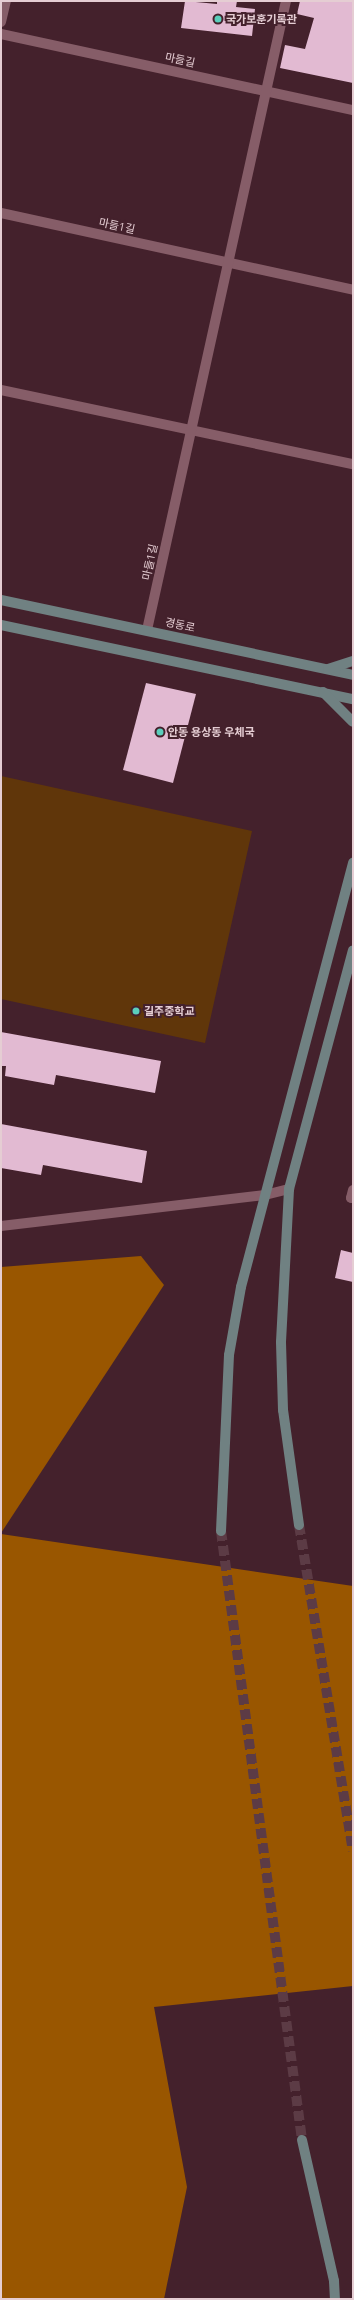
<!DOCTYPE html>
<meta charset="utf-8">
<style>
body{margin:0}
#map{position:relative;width:354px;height:2300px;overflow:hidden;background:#44212c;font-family:"Open Sans","Noto Sans KR",sans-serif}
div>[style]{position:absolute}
.green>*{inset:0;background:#60360a}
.forest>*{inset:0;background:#995600}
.building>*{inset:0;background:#e2bad2}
.secondary-tunnel>*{height:10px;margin-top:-5px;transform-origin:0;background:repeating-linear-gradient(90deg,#5c3b45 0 10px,transparent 0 15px)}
.street>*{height:10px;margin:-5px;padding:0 5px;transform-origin:5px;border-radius:5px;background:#865d68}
.secondary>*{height:10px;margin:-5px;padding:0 5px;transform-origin:5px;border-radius:5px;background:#708182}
.dots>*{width:11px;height:11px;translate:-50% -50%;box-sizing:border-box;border:2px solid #44212c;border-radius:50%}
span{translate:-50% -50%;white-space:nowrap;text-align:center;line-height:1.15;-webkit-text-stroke:4px #44212c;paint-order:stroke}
.poi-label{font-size:11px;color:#e5cdd3;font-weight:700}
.left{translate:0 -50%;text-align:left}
.street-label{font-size:11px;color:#e5cdd3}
.frame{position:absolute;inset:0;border:2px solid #e5cdd3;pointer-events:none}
</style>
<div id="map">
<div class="green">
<div style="clip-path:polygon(1px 776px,252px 831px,205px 1043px,1px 999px)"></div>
</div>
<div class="forest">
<div style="clip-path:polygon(141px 1256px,164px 1285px,1px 1533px,1px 1267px)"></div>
<div style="clip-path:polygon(1px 1534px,353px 1586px,353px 1986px,154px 2007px,187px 2187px,164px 2299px,1px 2299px)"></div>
</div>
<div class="building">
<div style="clip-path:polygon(185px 1px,217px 4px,217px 1px,237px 1px,236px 7px,255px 9px,252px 36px,181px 28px)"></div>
<div style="clip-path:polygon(300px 1px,353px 1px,353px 83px,280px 68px,285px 45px,305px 49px,314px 18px,297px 14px)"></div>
<div style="clip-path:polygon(146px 683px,196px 694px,173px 783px,123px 770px)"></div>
<div style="clip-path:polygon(1px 1032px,161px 1061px,155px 1093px,56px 1075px,54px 1085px,5px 1076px,6px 1066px,1px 1066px)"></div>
<div style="clip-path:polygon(1px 1124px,147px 1151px,142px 1183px,43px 1165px,41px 1175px,1px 1168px)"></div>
<div style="clip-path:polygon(341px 1250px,353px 1253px,353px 1282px,335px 1278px)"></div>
</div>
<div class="secondary-tunnel">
<div style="left:299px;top:1525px;width:330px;rotate:80.6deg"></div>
<div style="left:221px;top:1531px;width:614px;rotate:82.42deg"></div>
</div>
<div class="street">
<div style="left:1px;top:22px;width:22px;rotate:-77deg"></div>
<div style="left:1px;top:34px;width:360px;rotate:12.2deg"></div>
<div style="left:1px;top:213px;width:360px;rotate:12.3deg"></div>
<div style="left:1px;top:390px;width:360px;rotate:11.9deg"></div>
<div style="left:147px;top:630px;width:644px;rotate:-77.54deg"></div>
<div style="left:353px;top:1190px;width:8px;rotate:104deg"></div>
<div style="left:351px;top:1198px;width:2px"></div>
<div style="left:1px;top:1226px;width:266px;rotate:-6.7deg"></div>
<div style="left:265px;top:1195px;width:25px;rotate:-14deg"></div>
</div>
<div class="secondary">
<div style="left:1px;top:600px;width:360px;rotate:12deg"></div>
<div style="left:1px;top:625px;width:360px;rotate:11.9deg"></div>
<div style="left:328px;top:669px;width:26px;rotate:-18deg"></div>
<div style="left:323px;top:692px;width:42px;rotate:45deg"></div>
<div style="left:299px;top:1525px;width:116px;rotate:-97.9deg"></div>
<div style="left:283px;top:1410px;width:68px;rotate:-91.7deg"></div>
<div style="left:281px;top:1342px;width:153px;rotate:-87deg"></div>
<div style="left:289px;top:1189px;width:247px;rotate:-75deg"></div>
<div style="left:221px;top:1531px;width:176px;rotate:-87.4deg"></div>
<div style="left:229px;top:1355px;width:69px;rotate:-80deg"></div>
<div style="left:241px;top:1287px;width:439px;rotate:-75.2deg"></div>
<div style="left:302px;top:2140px;width:145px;rotate:77.2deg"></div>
<div style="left:334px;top:2281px;width:18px;rotate:87deg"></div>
</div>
<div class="dots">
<div style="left:218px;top:19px;background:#5bcebc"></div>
<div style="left:160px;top:732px;background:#5bcebc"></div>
<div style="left:136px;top:1011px;background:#5bcebc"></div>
</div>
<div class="poi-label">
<span class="left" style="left:226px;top:19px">국가보훈기록관</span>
<span class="left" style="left:168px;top:732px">안동 용상동 우체국</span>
<span class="left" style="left:144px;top:1011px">길주중학교</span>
</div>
<div class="street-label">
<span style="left:180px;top:60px;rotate:12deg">마들길</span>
<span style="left:117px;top:226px;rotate:12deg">마들1길</span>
<span style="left:150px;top:562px;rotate:-78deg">마들1길</span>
<span style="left:180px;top:625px;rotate:12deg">경동로</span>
</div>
<div class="frame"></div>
</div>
